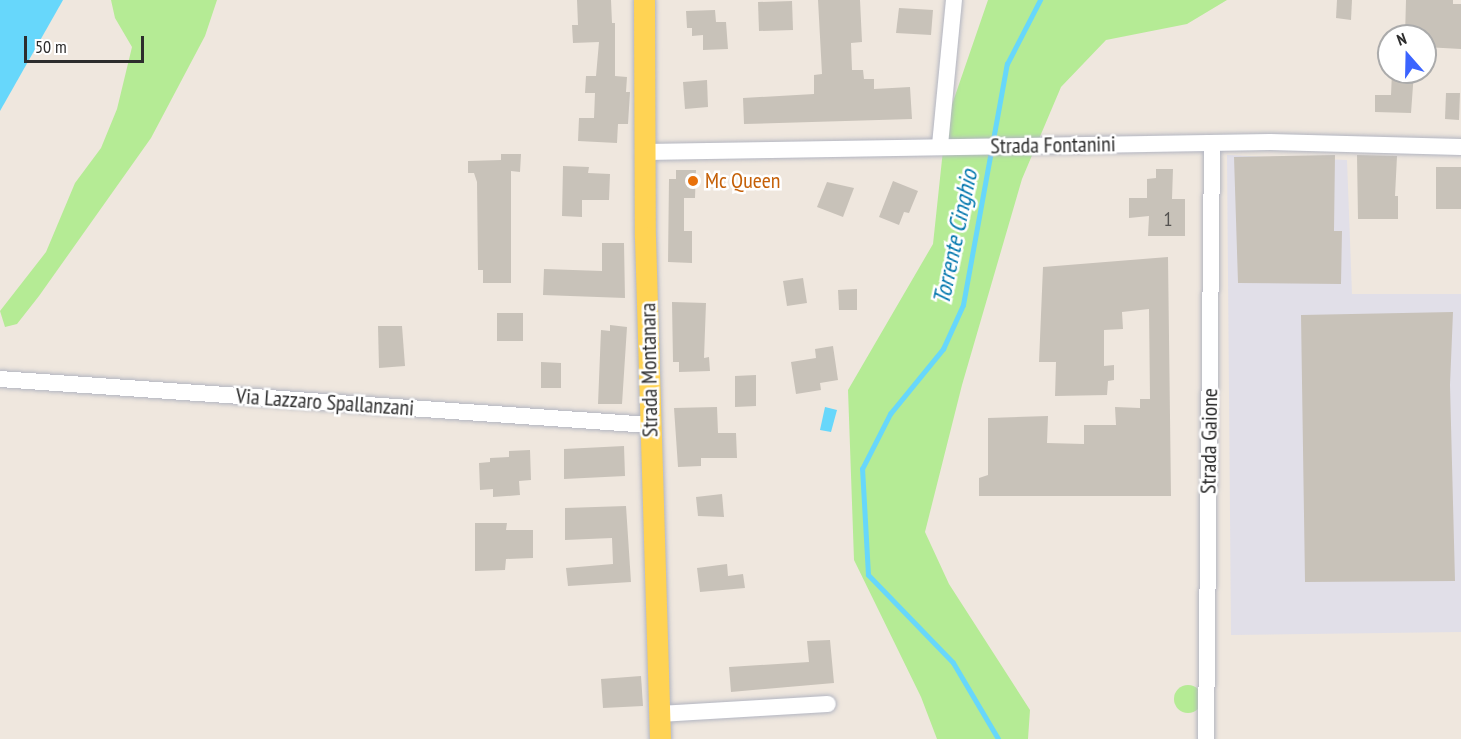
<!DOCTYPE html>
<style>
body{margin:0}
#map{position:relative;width:1461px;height:739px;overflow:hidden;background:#efe7de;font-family:"PT Sans Narrow",sans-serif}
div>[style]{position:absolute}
.industrial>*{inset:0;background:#e1dfe8}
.green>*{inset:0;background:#b5eb95}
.round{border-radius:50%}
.water>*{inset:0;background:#67d7fb}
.stream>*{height:4.5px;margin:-2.25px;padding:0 2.25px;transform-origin:2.25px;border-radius:2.25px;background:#67d7fb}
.building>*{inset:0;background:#c8c2b9}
.roads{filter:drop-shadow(0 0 2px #b2b5c1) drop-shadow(0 0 2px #b2b5c1)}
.minor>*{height:16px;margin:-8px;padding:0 8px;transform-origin:8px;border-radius:8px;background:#fff}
.major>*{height:21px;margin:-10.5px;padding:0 10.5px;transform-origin:10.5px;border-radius:10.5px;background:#ffd354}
.dots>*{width:16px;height:16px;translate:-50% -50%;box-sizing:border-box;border:3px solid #fff;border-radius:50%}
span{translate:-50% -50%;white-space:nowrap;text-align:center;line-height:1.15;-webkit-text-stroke:5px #fff;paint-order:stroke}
.number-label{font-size:20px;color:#545250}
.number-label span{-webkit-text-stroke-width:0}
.street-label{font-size:22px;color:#2d2d2d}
.food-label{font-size:22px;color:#c56008}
.left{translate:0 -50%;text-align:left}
.water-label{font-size:24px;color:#0076ad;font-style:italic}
.north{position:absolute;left:1377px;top:24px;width:60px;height:60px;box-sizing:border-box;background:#fff;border:2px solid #ababab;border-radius:50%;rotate:340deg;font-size:16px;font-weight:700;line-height:24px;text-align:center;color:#2d2d2d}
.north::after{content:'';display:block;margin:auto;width:21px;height:27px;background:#3b64ff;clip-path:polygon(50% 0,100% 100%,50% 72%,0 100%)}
.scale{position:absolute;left:24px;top:36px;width:120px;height:27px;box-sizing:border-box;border:3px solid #2d2d2d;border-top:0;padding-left:8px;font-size:18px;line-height:21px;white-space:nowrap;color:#2d2d2d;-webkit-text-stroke:4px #fff;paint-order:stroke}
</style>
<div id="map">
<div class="industrial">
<div style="clip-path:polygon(1227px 155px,1347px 160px,1352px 294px,1461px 294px,1461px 632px,1231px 635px)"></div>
</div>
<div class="green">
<div style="clip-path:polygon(111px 0,217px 0,205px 36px,151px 138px,39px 296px,17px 324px,5px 327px,0 311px,46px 252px,75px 183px,101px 148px,117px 109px,132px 47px,115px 18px)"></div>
<div style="clip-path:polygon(988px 0,1227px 0,1187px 24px,1106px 40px,1061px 87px,1022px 179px,962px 385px,925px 532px,949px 584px,1030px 710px,1028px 739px,937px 739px,921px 697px,854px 560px,848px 390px,933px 244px,946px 122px)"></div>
<div class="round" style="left:1174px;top:685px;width:28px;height:28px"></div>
</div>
<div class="water">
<div style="clip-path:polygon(0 0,63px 0,0 111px)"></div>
<div style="clip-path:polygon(825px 407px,837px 410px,831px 432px,820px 430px)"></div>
</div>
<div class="stream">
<div style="left:998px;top:739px;width:88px;rotate:-120.6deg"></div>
<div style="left:953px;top:663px;width:122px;rotate:-134deg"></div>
<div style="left:868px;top:575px;width:106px;rotate:-93.2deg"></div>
<div style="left:862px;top:469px;width:62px;rotate:-63deg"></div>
<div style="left:890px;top:414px;width:84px;rotate:-50.8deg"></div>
<div style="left:943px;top:349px;width:48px;rotate:-65.6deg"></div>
<div style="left:963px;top:305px;width:245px;rotate:-79.7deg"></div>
<div style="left:1007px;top:64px;width:72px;rotate:-62.7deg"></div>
</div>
<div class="building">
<div style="clip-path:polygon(577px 0,611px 0,612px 23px,615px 23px,615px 76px,627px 77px,626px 92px,630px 92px,628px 124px,618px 124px,617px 143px,578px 141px,579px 118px,594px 118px,595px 93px,585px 93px,586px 76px,596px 76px,599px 42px,573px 43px,572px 25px,578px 25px)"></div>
<div style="clip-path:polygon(818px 0,860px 0,862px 42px,851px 43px,852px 70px,863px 70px,864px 79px,874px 79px,874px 89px,910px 87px,912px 119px,744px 124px,743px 98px,814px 94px,814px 75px,822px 74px)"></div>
<div style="clip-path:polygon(1337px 0,1352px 0,1351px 20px,1336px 18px)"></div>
<div style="clip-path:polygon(1406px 0,1453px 0,1453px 4px,1461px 4px,1461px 49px,1425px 47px,1425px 36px,1405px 36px)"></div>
<div style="clip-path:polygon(792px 1px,793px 30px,759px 31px,758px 2px)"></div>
<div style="clip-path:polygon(899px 8px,933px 10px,931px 35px,896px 33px)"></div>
<div style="clip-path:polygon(715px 10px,716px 22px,726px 22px,728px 49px,703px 50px,703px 35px,692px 36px,692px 28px,687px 28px,686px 11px)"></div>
<div style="clip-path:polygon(1392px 72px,1414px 72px,1411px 113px,1375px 112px,1375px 95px,1391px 95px)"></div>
<div style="clip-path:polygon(707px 80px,708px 107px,685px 109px,683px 82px)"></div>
<div style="clip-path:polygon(1446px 93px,1460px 93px,1459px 120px,1445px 119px)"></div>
<div style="clip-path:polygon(501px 154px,521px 154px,520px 172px,511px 171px,511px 283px,483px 283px,483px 270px,478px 270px,477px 182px,474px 173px,468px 173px,468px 161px,501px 160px)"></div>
<div style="clip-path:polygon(1335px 155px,1334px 231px,1342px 231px,1341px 284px,1238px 283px,1234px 157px)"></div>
<div style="clip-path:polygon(1357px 155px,1397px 156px,1395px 196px,1398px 196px,1398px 219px,1358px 219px)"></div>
<div style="clip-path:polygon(563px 166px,589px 167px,588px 173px,610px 174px,609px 200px,582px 200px,582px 217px,562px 216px)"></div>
<div style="clip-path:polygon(1436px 167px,1461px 167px,1461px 209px,1436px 209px)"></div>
<div style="clip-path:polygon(1156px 169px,1173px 169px,1172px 199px,1185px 199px,1185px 236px,1148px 236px,1149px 216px,1129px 218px,1129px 198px,1147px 198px,1147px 179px,1156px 178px)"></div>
<div style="clip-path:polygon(676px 170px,696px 170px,695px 198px,684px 198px,684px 231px,692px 231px,692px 263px,668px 262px,669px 179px,676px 179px)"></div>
<div style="clip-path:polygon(893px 181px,918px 191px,909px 213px,904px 212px,899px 225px,879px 217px)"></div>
<div style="clip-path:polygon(827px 182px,854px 188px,843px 217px,817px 207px)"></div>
<div style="clip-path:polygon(602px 243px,624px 243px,625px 298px,543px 295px,544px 269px,602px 271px)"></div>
<div style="clip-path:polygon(1168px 257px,1171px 496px,979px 496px,979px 478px,988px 475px,988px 418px,1048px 416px,1047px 443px,1084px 444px,1084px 425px,1116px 425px,1115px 407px,1140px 408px,1140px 399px,1150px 399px,1149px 309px,1122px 312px,1123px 329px,1104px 330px,1104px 366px,1114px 365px,1114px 380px,1108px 381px,1107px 395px,1055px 396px,1056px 362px,1039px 362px,1043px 267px)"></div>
<div style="clip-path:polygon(803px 278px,807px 303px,787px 306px,783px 281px)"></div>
<div style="clip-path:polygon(857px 289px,857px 310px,839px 310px,838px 290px)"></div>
<div style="clip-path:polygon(672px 302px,706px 303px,704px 358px,709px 357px,710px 371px,679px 372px,679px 362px,673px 362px)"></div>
<div style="clip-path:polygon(1453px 312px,1450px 385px,1455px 581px,1305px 582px,1301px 315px)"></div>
<div style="clip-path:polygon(497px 313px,523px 313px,523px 341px,497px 341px)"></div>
<div style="clip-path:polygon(610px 325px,627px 327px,622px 404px,598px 404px,601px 330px,610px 331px)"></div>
<div style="clip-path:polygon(378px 326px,402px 326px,405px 366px,379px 368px)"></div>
<div style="clip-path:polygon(833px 346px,838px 380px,820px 383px,821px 390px,796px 394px,791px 362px,816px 358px,815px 349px)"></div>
<div style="clip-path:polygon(541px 362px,561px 363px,561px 388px,541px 388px)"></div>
<div style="clip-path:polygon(756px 375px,756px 406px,735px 407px,735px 376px)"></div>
<div style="clip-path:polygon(717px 407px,718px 433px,736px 433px,737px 458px,701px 458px,701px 466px,678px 467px,674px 408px)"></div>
<div style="clip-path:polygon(624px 446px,625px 476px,564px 479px,564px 449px)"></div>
<div style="clip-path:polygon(530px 450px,531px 480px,519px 481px,520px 495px,493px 497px,493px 489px,480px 490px,479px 463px,490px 462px,490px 458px,509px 457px,509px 451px)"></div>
<div style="clip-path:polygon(722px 494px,724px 517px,698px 516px,696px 497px)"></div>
<div style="clip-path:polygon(626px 506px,631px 582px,568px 586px,566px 568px,613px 564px,612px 538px,565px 540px,565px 508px)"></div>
<div style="clip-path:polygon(475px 523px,507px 523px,506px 530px,533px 530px,533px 558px,506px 559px,505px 570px,475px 571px)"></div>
<div style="clip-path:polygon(727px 564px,728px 576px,743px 574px,745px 588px,700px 592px,697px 568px)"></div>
<div style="clip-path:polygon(830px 640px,834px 683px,731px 692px,729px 667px,809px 662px,807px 641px)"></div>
<div style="clip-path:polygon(641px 676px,643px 706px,603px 708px,601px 679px)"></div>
</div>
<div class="roads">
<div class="minor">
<div style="left:940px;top:145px;width:146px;rotate:-84.5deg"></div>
<div style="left:645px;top:152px;width:625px;rotate:-0.92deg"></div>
<div style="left:1270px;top:142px;width:191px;rotate:1.5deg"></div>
<div style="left:0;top:379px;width:652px;rotate:4.05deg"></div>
<div style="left:659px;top:714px;width:169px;rotate:-3.4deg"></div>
<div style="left:1206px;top:739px;width:596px;rotate:-89.42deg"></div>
</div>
<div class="major">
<div style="left:644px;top:0;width:237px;rotate:89.8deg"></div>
<div style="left:645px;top:237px;width:502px;rotate:88.29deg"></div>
</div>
</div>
<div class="dots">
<div style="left:693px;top:181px;background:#e8710a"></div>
</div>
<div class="number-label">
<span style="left:1168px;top:219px">1</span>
</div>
<div class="street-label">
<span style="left:1053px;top:145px;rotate:-1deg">Strada Fontanini</span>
<span style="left:649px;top:370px;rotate:-91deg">Strada Montanara</span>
<span style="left:325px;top:402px;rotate:4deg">Via Lazzaro Spallanzani</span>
<span style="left:1209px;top:441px;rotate:-89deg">Strada Gaione</span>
</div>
<div class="food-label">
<span class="left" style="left:705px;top:181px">Mc Queen</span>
</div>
<div class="water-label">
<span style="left:955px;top:237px;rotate:-78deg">Torrente Cinghio</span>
</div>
<div class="north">N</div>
<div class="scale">50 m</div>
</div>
